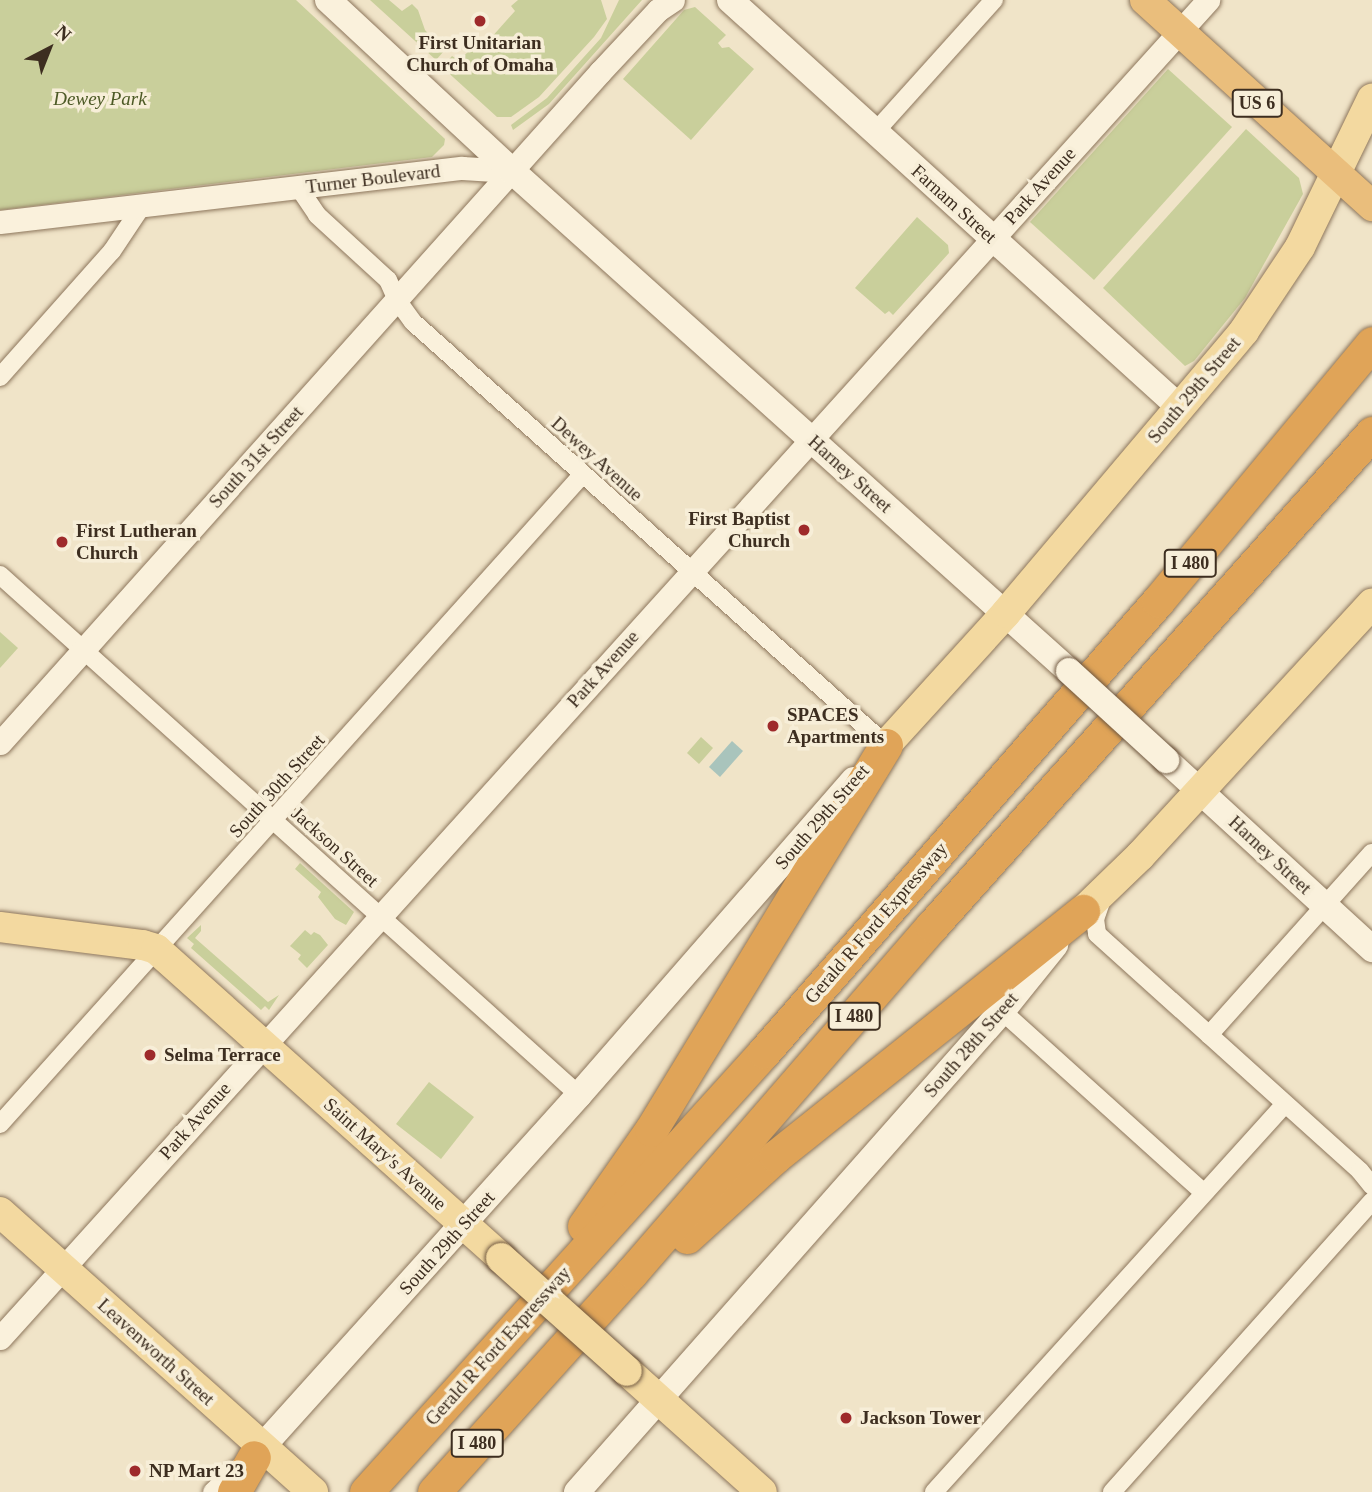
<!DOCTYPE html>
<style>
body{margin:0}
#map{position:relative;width:1372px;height:1492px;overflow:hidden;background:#f0e4c8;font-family:"Times New Roman",serif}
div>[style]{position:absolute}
.green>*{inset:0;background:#c9cf9b}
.water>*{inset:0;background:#a9c4bc}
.roads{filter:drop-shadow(0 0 2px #8d765c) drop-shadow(0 0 2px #8d765c)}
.minor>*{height:18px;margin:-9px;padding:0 9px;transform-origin:9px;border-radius:9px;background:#faf1dc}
.tertiary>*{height:23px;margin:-11.5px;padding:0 11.5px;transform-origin:11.5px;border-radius:11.5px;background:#faf1dc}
.secondary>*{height:26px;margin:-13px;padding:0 13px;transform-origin:13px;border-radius:13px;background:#faf1dc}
.primary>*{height:30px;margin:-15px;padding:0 15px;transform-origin:15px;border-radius:15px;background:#f3d9a0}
.trunk>*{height:30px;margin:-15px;padding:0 15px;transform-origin:15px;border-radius:15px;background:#eabe7c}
.motorway>*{height:33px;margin:-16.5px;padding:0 16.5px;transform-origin:16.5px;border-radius:16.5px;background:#e0a458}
.bridges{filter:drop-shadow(0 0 2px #6f573f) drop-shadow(0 0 2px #6f573f)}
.secondary-bridge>*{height:26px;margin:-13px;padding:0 13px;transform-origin:13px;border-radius:13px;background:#faf1dc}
.primary-bridge>*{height:30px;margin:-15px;padding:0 15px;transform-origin:15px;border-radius:15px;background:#f3d9a0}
.dots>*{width:19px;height:19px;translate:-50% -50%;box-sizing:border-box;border:4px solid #f7eed8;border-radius:50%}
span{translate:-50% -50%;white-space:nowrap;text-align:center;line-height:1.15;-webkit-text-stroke:7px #f7eed8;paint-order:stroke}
.shield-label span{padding:2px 5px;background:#f7eed8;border:2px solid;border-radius:5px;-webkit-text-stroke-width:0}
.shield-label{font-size:18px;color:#3d2e20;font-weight:700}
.poi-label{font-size:19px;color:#3d2e20;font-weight:700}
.right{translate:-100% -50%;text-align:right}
.left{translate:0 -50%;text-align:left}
.park-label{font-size:19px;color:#4d5a26;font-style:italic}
.street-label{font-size:19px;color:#3d2e20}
.north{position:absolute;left:14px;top:14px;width:70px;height:70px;-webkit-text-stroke:5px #f7eed8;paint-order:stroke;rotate:42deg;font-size:19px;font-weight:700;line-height:28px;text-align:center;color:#3d2e20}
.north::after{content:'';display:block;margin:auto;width:24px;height:32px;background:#3d2e20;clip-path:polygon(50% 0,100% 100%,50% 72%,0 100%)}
</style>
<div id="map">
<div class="green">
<div style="clip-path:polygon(0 0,296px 0,445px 139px,444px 145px,432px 157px,0 210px)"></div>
<div style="clip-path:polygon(370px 0,389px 0,402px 11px,412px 4px,418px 10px,425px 30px,444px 51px,436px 60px)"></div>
<div style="clip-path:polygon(518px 0,601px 0,607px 19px,594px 37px,539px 97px,511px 117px,497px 117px,442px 67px,452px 56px,458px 60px,477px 45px,482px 48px,515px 11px,511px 6px)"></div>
<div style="clip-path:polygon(619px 0,642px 0,549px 104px,513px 130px,511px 125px,547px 98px,601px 38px)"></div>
<div style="clip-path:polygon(695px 7px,726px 35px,718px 43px,722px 48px,729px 47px,754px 69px,691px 140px,623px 79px,684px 10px)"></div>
<div style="clip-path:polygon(1168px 69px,1232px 127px,1094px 280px,1030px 222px)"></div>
<div style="clip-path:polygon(1246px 129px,1299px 178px,1303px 194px,1245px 298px,1194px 361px,1185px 366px,1103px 288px)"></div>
<div style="clip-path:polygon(917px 217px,948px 245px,949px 253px,893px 315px,889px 311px,885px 314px,855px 288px)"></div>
<div style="clip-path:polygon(0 632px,18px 648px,0 668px)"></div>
<div style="clip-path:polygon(701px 737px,713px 748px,699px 764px,687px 753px)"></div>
<div style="clip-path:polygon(300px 863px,354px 912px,346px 925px,335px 919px,318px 897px,321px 892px,295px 869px)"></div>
<div style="clip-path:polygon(201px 925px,201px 931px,195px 938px,268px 1002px,279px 995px,269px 1010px,265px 1006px,261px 1010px,191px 948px,194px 944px,187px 938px)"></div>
<div style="clip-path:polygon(305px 930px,311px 935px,314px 932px,320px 935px,328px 945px,307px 968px,298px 959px,301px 955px,290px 946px)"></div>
<div style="clip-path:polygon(429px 1082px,474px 1117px,441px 1159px,396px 1124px)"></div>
</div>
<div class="water">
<div style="clip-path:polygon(732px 741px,743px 751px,720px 777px,709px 767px)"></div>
</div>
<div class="roads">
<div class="minor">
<div style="left:875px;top:132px;width:178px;rotate:-48deg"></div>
<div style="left:299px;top:188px;width:32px;rotate:56deg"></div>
<div style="left:317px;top:215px;width:96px;rotate:42.5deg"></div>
<div style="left:388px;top:280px;width:22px;rotate:66deg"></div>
<div style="left:397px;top:300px;width:27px;rotate:54deg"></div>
<div style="left:413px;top:322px;width:635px;rotate:41.81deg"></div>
<div style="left:0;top:377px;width:169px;rotate:-48.4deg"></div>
<div style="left:112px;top:251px;width:54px;rotate:-56.3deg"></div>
<div style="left:0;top:575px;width:778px;rotate:41.93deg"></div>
<div style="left:1102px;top:899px;width:21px;rotate:109deg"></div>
<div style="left:1095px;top:919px;width:15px;rotate:82deg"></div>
<div style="left:1097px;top:934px;width:354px;rotate:42deg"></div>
<div style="left:1360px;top:1171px;width:19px;rotate:51deg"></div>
<div style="left:1002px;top:1011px;width:270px;rotate:42deg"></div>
<div style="left:1209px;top:1035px;width:244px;rotate:-48.2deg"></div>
<div style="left:0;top:1124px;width:873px;rotate:-48.11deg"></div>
<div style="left:212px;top:1492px;width:33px;rotate:-44deg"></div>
<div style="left:934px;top:1492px;width:523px;rotate:-47.87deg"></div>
<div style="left:1112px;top:1492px;width:390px;rotate:-48.2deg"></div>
</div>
<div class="tertiary">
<div style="left:0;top:222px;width:465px;rotate:-6.7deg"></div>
<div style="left:462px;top:168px;width:50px;rotate:3.4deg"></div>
<div style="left:0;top:743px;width:900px;rotate:-48.2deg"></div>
<div style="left:600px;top:72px;width:85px;rotate:-46.9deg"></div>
<div style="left:658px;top:10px;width:18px;rotate:-34deg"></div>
<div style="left:0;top:1338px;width:1803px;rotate:-47.92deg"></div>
</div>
<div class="secondary">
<div style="left:328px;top:0;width:251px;rotate:42.9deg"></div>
<div style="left:512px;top:171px;width:748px;rotate:41.91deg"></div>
<div style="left:730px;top:0;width:606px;rotate:42.19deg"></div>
<div style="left:1166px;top:760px;width:280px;rotate:42.5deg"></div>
<div style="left:262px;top:1447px;width:474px;rotate:-48deg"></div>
<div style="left:579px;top:1095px;width:418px;rotate:-48.9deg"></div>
<div style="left:577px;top:1492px;width:642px;rotate:-48.54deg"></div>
<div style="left:1002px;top:1011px;width:85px;rotate:-51.2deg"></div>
</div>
<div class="primary">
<div style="left:886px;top:745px;width:178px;rotate:-47.7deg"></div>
<div style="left:1006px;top:613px;width:369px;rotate:-49.8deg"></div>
<div style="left:1244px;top:331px;width:101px;rotate:-56.3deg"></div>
<div style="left:1300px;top:247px;width:165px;rotate:-64.1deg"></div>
<div style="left:1083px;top:911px;width:79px;rotate:-44deg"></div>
<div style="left:1140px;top:856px;width:343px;rotate:-47.4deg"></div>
<div style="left:0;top:927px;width:144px;rotate:7.2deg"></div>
<div style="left:143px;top:945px;width:14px;rotate:17deg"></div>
<div style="left:156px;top:949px;width:463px;rotate:41.8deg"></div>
<div style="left:0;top:1212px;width:420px;rotate:41.8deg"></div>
<div style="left:627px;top:1371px;width:181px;rotate:41.9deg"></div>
</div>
<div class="trunk">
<div style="left:1145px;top:0;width:307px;rotate:42.2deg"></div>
</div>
<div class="motorway">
<div style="left:584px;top:1226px;width:117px;rotate:-55.1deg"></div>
<div style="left:651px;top:1130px;width:451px;rotate:-58.6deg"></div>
<div style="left:687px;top:1237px;width:120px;rotate:-42.3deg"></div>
<div style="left:776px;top:1156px;width:393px;rotate:-38.6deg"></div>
<div style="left:234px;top:1492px;width:40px;rotate:-60.3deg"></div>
<div style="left:366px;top:1492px;width:593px;rotate:-47.87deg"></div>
<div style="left:764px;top:1052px;width:599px;rotate:-48.86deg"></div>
<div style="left:1158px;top:601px;width:335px;rotate:-50.3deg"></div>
<div style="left:434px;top:1492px;width:296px;rotate:-48deg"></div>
<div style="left:632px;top:1272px;width:458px;rotate:-49.1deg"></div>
<div style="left:932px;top:926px;width:661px;rotate:-48.25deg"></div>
</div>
</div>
<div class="bridges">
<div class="secondary-bridge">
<div style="left:1069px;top:671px;width:132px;rotate:42.5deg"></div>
</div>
<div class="primary-bridge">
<div style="left:501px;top:1258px;width:169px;rotate:41.9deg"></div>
</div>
</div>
<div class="dots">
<div style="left:480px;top:21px;background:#9e2a2b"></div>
<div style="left:804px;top:530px;background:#9e2a2b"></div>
<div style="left:62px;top:542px;background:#9e2a2b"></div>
<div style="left:773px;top:726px;background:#9e2a2b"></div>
<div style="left:150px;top:1055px;background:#9e2a2b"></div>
<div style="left:846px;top:1418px;background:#9e2a2b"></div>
<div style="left:135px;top:1471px;background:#9e2a2b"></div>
</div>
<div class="shield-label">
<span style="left:1257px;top:103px">US 6</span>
<span style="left:1190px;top:563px">I 480</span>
<span style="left:854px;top:1016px">I 480</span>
<span style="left:477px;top:1443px">I 480</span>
</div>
<div class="poi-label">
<span style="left:480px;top:54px">First Unitarian<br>Church of Omaha</span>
<span class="right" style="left:790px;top:530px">First Baptist<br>Church</span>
<span class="left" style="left:76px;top:542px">First Lutheran<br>Church</span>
<span class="left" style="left:787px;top:726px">SPACES<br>Apartments</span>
<span class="left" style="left:164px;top:1055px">Selma Terrace</span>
<span class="left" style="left:860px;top:1418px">Jackson Tower</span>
<span class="left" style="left:149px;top:1471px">NP Mart 23</span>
</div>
<div class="park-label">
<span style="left:100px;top:99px">Dewey Park</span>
</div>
<div class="street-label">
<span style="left:373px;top:179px;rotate:-7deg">Turner Boulevard</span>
<span style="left:1040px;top:186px;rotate:-48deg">Park Avenue</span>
<span style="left:954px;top:204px;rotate:42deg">Farnam Street</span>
<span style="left:1194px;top:390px;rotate:-50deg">South 29th Street</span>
<span style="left:256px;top:457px;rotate:-48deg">South 31st Street</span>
<span style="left:597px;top:459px;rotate:42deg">Dewey Avenue</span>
<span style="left:850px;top:474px;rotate:42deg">Harney Street</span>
<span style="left:603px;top:669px;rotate:-48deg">Park Avenue</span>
<span style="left:277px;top:786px;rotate:-48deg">South 30th Street</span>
<span style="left:822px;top:817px;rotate:-49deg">South 29th Street</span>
<span style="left:335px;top:847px;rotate:42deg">Jackson Street</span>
<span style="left:1270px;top:855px;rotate:43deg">Harney Street</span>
<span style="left:876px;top:923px;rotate:-49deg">Gerald R Ford Expressway</span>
<span style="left:971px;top:1045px;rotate:-49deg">South 28th Street</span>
<span style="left:195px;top:1121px;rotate:-48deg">Park Avenue</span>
<span style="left:385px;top:1154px;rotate:42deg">Saint Mary's Avenue</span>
<span style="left:447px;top:1243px;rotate:-48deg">South 29th Street</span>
<span style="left:498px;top:1346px;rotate:-48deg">Gerald R Ford Expressway</span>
<span style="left:156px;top:1352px;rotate:42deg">Leavenworth Street</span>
</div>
<div class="north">N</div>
</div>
